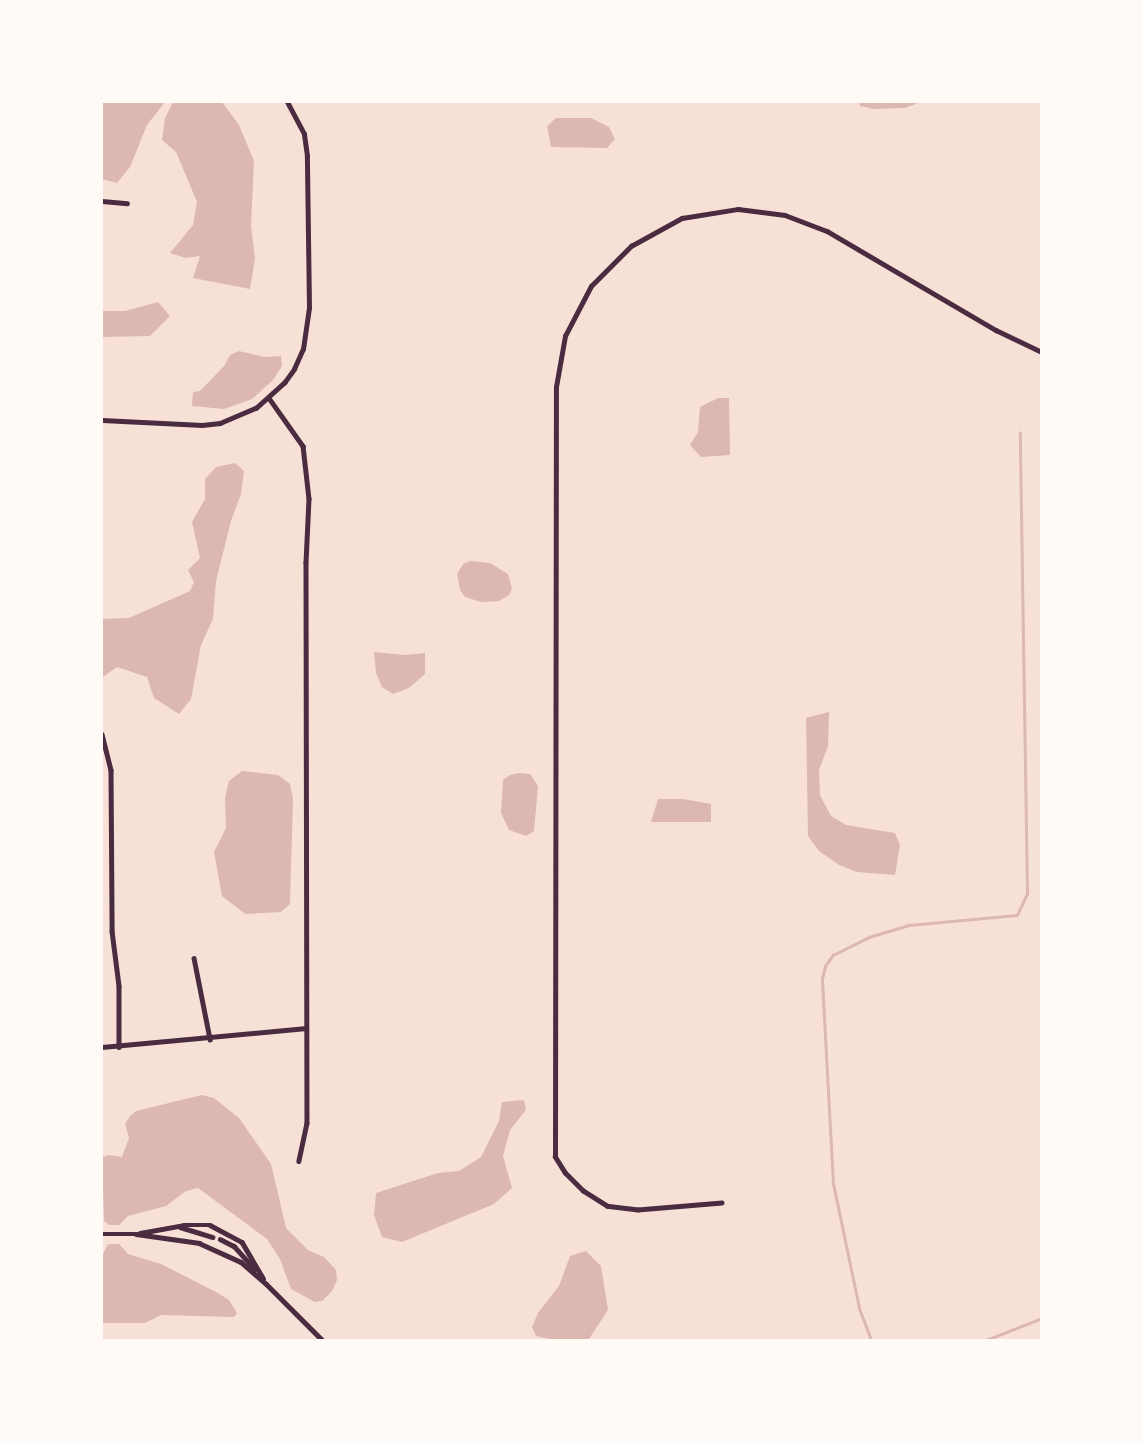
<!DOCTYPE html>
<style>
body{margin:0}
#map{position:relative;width:1143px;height:1442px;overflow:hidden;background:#f7e1d7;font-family:"Fira Sans",sans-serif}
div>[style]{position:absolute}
.water>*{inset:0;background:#dcb8b0}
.stream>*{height:2.5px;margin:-1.25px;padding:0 1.25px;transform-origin:1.25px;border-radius:1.25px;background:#dcb8b0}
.minor>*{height:4.5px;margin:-2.25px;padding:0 2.25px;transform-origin:2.25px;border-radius:2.25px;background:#4a2c40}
.tertiary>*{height:5px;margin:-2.5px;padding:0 2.5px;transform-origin:2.5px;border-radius:2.5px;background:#4a2c40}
span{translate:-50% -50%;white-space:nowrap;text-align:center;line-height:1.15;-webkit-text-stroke:7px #fffaf5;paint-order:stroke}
.frame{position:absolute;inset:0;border:103px solid #fffaf5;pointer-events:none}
</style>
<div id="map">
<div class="water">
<div style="clip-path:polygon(102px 102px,165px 102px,147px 125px,130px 167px,117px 183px,102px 179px)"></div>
<div style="clip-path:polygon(173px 102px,222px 102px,239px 125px,254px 161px,251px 226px,255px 259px,250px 289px,193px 278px,200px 256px,186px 258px,170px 253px,193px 225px,197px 202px,176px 152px,162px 140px,165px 118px)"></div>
<div style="clip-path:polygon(859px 102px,921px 102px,905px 108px,874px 109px,860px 106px)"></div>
<div style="clip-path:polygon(556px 118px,591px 118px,609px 127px,615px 139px,607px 148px,551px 147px,547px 126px)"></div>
<div style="clip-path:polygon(158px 302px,170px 316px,150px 336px,102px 337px,102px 311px,125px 311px)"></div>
<div style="clip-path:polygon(239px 351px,265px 357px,281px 356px,282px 366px,273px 380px,252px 399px,224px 409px,192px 406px,193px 392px,200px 391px,224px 366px,230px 355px)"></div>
<div style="clip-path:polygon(718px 398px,729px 398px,730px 455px,701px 457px,690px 445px,698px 432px,700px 407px)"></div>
<div style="clip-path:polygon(235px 463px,244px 471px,241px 494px,231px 521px,216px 581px,213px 619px,201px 645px,191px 699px,179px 714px,154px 698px,147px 677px,117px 667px,103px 677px,102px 682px,102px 619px,129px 618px,190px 591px,194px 582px,188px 570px,200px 558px,192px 522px,205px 499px,205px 479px,216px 467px)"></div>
<div style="clip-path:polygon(470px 561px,490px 563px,508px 574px,512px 589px,509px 595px,499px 601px,481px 602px,465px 597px,460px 590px,457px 574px,463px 564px)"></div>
<div style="clip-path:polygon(374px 652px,405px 655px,425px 653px,425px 674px,409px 688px,393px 694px,382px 687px,376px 673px)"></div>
<div style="clip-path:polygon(829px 712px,828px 746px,819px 770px,820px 795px,831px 816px,846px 825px,895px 833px,900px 845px,895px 875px,857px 872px,839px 865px,819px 851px,808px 836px,806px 718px)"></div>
<div style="clip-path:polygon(242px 771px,278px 775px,290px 784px,293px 799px,290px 904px,281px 912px,245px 914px,222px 896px,214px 852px,226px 828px,225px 798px,229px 781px)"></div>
<div style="clip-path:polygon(519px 773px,530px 774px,538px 786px,534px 831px,526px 836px,509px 830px,501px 813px,503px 780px,510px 775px)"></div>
<div style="clip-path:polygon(658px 799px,683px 799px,711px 804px,711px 822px,651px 822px)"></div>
<div style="clip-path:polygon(202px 1095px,214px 1098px,239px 1118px,271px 1164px,286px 1228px,308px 1250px,324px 1257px,336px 1270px,337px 1280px,332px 1291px,322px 1301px,315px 1302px,291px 1289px,280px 1259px,267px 1239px,198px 1188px,186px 1191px,166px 1206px,128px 1216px,119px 1225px,109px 1225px,104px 1221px,102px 1157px,109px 1155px,122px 1157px,129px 1138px,125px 1124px,130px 1116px,136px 1111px)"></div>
<div style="clip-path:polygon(524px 1100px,526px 1110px,510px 1130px,503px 1156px,512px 1188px,494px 1204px,402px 1242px,382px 1237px,374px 1215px,376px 1193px,438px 1173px,459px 1171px,481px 1157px,499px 1121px,502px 1102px)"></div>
<div style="clip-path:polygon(108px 1244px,119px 1244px,128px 1254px,161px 1264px,216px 1292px,229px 1300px,237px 1313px,234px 1317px,161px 1315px,145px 1323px,102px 1323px,102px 1256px)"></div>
<div style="clip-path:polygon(586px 1251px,601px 1266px,608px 1310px,589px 1339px,553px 1340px,536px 1336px,532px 1327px,538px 1313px,559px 1286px,570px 1256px)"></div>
</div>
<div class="stream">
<div style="left:871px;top:1340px;width:34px;rotate:-111deg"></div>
<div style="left:859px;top:1308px;width:127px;rotate:-101.8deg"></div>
<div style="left:833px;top:1184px;width:205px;rotate:-93.1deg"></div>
<div style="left:822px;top:979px;width:13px;rotate:-77deg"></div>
<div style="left:825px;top:966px;width:14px;rotate:-54deg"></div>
<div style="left:833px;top:955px;width:40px;rotate:-26.6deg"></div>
<div style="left:869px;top:937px;width:42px;rotate:-16.7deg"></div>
<div style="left:909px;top:925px;width:108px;rotate:-5.3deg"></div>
<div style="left:1017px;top:915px;width:23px;rotate:-65deg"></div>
<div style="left:1027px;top:894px;width:461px;rotate:-90.9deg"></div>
<div style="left:986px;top:1340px;width:60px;rotate:-21.4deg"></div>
</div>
<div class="minor">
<div style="left:102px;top:201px;width:25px;rotate:5deg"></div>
<div style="left:269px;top:398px;width:59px;rotate:54.7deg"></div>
<div style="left:303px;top:446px;width:53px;rotate:83.5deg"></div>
<div style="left:309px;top:499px;width:63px;rotate:92.7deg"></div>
<div style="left:306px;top:562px;width:561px;rotate:89.9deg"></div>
<div style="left:307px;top:1123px;width:39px;rotate:102deg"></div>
<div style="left:102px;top:420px;width:100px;rotate:2.9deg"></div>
<div style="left:202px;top:425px;width:18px;rotate:-6deg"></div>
<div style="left:220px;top:423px;width:39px;rotate:-23deg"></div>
<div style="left:256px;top:408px;width:38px;rotate:-42deg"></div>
<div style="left:284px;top:383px;width:17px;rotate:-54deg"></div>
<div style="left:294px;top:369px;width:22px;rotate:-66deg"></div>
<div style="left:303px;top:349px;width:41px;rotate:-81.7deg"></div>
<div style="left:309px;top:308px;width:152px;rotate:-90.8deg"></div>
<div style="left:307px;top:156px;width:22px;rotate:-98deg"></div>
<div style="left:304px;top:134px;width:36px;rotate:-118deg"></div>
<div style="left:102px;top:734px;width:37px;rotate:76deg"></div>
<div style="left:111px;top:770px;width:161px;rotate:89.6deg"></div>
<div style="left:112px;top:931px;width:55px;rotate:82.7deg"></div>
<div style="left:119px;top:986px;width:61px;rotate:90deg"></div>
<div style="left:194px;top:958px;width:83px;rotate:78.8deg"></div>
<div style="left:102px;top:1047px;width:205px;rotate:-5.3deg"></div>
<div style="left:722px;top:1203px;width:84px;rotate:175.2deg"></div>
<div style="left:638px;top:1210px;width:31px;rotate:-173deg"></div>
<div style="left:607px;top:1206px;width:28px;rotate:-148deg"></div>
<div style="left:583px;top:1191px;width:25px;rotate:-135deg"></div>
<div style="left:565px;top:1173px;width:19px;rotate:-122deg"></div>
<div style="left:555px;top:1157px;width:770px;rotate:-89.93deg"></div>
<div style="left:556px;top:387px;width:52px;rotate:-80deg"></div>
<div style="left:565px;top:336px;width:56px;rotate:-62.5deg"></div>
<div style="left:591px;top:286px;width:57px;rotate:-45deg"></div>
<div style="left:631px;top:246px;width:58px;rotate:-28.8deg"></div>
<div style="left:682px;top:218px;width:57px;rotate:-9.1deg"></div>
<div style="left:738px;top:209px;width:47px;rotate:7.3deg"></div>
<div style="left:785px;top:215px;width:45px;rotate:20.9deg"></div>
<div style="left:827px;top:231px;width:196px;rotate:30.4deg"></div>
<div style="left:996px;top:330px;width:51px;rotate:25.6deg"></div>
<div style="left:180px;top:1227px;width:34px;rotate:17deg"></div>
<div style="left:140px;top:1233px;width:45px;rotate:-10.3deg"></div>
<div style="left:184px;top:1225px;width:26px"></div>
<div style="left:210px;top:1225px;width:36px;rotate:28deg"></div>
<div style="left:242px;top:1242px;width:42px;rotate:59.7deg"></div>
<div style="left:102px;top:1234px;width:34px"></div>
<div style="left:136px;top:1234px;width:64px;rotate:8.1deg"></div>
<div style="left:199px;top:1243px;width:46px;rotate:24.3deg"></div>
<div style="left:241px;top:1262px;width:33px;rotate:41deg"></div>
<div style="left:220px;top:1239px;width:16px;rotate:27deg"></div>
<div style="left:234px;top:1246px;width:31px;rotate:48deg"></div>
</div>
<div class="tertiary">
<div style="left:266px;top:1284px;width:79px;rotate:45deg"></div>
</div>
<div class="frame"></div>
</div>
